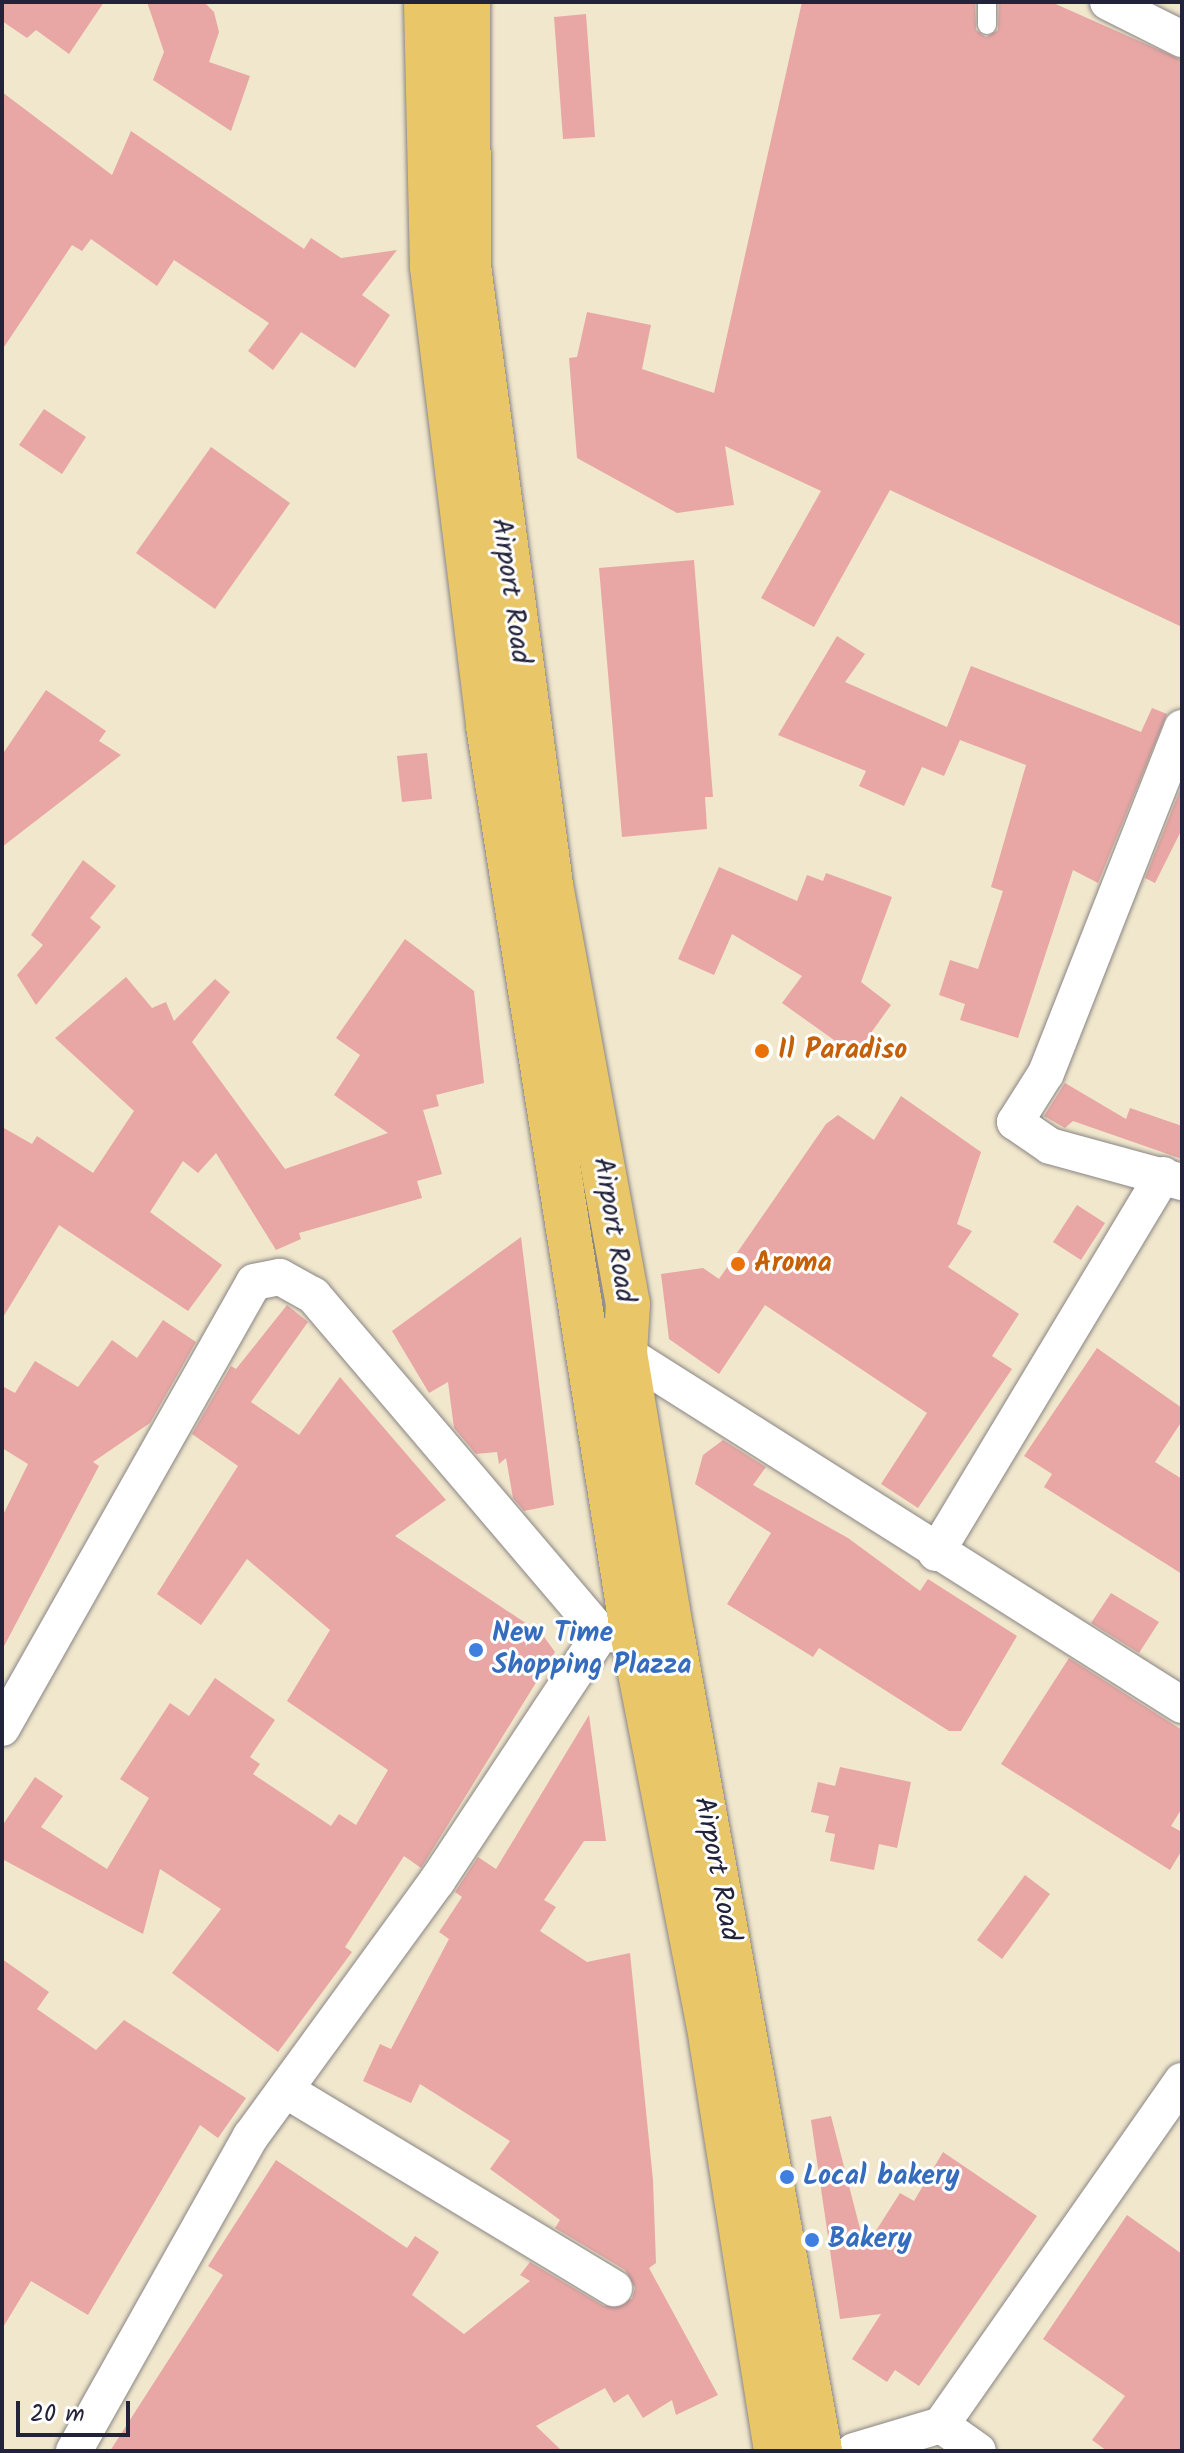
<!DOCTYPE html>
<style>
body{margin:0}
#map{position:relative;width:1184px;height:2453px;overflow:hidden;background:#f0e7cc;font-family:Kalam,sans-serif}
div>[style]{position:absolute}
.building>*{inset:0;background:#e8a7a5}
.roads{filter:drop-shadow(0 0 2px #898484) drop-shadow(0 0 2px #898484)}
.service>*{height:18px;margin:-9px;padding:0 9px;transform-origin:9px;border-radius:9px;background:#fff}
.minor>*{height:36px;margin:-18px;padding:0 18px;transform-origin:18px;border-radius:18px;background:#fff}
.primary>*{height:44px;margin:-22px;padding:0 22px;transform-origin:22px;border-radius:22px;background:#e9c769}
.dots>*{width:22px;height:22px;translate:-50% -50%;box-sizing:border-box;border:4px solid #fff;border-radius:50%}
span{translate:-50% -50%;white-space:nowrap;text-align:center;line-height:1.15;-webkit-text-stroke:6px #fff;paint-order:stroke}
.street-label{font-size:28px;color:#22223b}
.food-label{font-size:28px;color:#c56008;font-weight:700}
.left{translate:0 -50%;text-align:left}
.shop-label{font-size:28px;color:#366cbe;font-weight:700}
.frame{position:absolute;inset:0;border:4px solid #22223b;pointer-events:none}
.scale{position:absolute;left:16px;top:2401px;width:114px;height:36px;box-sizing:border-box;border:4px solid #22223b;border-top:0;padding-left:10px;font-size:24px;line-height:28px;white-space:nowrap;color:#22223b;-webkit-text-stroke:6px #fff;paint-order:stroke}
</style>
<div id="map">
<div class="building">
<div style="clip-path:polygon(2px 2px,104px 2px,69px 54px,36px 30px,27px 38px,2px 21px)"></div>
<div style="clip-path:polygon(147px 2px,204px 2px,214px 12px,219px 32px,209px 62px,250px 76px,231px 131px,153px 80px,164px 52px)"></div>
<div style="clip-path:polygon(802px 2px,975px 2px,976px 30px,986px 37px,998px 30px,999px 2px,1051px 2px,1182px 60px,1182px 627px,890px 490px,814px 627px,761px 598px,821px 491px,725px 446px,734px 505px,677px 513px,577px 458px,569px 358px,577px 357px,587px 312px,651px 325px,642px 369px,714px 393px)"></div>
<div style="clip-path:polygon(586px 14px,595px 137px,563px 139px,554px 17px)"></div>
<div style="clip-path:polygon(2px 92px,112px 175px,131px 131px,304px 249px,311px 238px,341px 258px,397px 250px,362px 295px,390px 315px,355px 368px,301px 332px,273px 370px,248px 351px,269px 323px,174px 260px,157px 286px,91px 239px,82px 251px,72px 245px,2px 350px)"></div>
<div style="clip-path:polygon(44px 409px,86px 437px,62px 474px,19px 445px)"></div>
<div style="clip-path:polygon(211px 447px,290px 503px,215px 609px,136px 553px)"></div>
<div style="clip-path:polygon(694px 560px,713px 797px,705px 797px,707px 829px,622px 837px,599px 568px)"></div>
<div style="clip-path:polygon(837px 636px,865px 654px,845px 682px,947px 727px,971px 666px,1141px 732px,1152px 708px,1167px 714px,1098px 883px,1073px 870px,1018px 1038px,960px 1020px,965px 1004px,939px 995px,950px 960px,978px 969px,1003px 891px,991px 887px,1026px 765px,960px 740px,944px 776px,922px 767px,904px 806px,859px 786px,866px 771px,778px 735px)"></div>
<div style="clip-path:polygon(46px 690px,106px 731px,99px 741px,121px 755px,2px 847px,2px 755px)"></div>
<div style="clip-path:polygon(427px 753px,432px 799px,402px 802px,397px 756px)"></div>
<div style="clip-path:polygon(1182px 785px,1182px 829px,1155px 883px,1145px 878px)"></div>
<div style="clip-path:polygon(83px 860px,116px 886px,90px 918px,101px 927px,36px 1005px,17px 975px,43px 945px,31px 935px)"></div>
<div style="clip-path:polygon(719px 867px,797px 901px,807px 875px,823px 881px,826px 873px,892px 897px,861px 982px,891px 1005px,855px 1055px,782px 1003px,802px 976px,732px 934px,714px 975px,678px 959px)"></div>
<div style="clip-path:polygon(405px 939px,474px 991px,484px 1083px,436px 1095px,439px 1106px,423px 1110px,442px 1174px,417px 1181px,422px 1198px,299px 1233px,301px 1239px,276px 1250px,216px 1153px,198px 1173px,183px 1161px,150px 1212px,222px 1265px,188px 1311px,59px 1225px,2px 1319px,2px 1127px,32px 1144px,37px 1136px,93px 1173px,134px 1111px,55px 1038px,126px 977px,152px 1008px,166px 1002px,174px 1021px,215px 979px,230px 992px,192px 1042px,285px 1169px,388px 1133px,334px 1095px,360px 1055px,336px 1038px)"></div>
<div style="clip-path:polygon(1065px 1083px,1126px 1119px,1130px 1108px,1182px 1126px,1182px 1159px,1073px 1121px,1065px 1128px,1044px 1116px)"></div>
<div style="clip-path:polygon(901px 1096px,981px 1152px,957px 1224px,972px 1231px,948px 1267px,1019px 1314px,992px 1356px,1012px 1369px,918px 1508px,881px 1484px,927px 1413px,765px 1305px,719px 1374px,669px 1339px,661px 1274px,703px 1268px,719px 1279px,826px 1124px,838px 1115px,874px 1140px)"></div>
<div style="clip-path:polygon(1077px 1205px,1105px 1223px,1081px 1260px,1053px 1242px)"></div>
<div style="clip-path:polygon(521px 1237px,554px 1505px,524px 1511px,513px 1498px,506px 1458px,499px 1464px,497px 1452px,476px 1454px,454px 1428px,448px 1382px,429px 1393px,392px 1331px)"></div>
<div style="clip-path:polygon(287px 1305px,308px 1322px,251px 1402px,299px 1435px,340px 1377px,446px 1500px,395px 1536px,542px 1634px,555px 1652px,421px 1868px,404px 1856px,345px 1947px,352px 1952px,278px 2052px,172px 1973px,221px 1909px,160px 1869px,143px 1934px,2px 1859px,2px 1826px,35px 1777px,63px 1796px,41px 1827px,107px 1869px,149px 1798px,120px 1779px,170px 1703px,189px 1716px,215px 1678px,275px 1720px,250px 1757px,260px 1764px,253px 1774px,331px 1826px,339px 1814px,356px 1825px,388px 1770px,287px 1701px,330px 1630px,247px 1559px,201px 1625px,157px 1594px,238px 1466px,192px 1434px,231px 1366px,236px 1369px)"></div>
<div style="clip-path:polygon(163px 1320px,196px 1342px,150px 1423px,93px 1462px,99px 1466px,2px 1650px,2px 1517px,28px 1464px,2px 1448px,2px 1386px,15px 1393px,35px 1361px,78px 1387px,112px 1340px,137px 1358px)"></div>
<div style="clip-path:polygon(1097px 1348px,1182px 1408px,1182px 1421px,1155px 1462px,1182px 1479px,1182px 1574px,1044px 1487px,1052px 1474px,1024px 1456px)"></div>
<div style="clip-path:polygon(723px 1440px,766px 1467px,753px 1485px,848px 1538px,920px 1591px,928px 1579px,1017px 1636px,961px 1731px,949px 1731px,819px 1648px,813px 1657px,727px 1604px,771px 1533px,695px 1484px,703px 1455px)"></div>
<div style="clip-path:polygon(1111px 1593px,1159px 1622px,1139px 1653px,1091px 1623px)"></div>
<div style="clip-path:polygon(1069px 1658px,1182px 1730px,1182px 1808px,1171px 1826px,1182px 1832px,1182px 1850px,1170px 1870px,1001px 1764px)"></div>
<div style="clip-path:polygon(589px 1715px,606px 1841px,584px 1841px,544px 1900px,556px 1907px,540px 1931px,587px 1962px,630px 1953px,653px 2180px,656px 2263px,649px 2268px,718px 2395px,676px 2415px,672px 2400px,643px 2418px,628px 2394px,614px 2403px,605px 2388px,536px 2426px,562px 2451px,110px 2451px,223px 2275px,208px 2266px,276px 2160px,407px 2248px,415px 2236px,439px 2252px,412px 2295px,464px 2334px,530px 2281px,520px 2275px,530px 2262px,604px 2306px,632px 2299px,635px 2288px,625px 2270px,555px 2228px,560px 2220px,490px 2169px,510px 2141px,420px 2084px,411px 2103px,363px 2081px,380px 2044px,391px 2049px,449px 1939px,439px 1932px,462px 1897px,455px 1892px,478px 1857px,496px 1869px)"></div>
<div style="clip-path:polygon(840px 1767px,911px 1782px,897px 1848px,879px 1844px,874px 1870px,830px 1861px,835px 1834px,825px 1832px,829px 1816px,811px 1812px,818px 1782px,835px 1786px)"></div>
<div style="clip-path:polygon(1025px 1875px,1050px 1894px,1002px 1959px,977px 1940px)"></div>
<div style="clip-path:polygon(2px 1959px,49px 1992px,37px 2009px,96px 2050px,124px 2020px,246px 2098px,218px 2138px,200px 2125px,88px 2315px,31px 2281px,2px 2329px)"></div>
<div style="clip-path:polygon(831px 2116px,865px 2248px,900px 2193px,914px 2201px,943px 2152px,1037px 2216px,919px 2386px,895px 2370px,887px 2382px,852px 2359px,881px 2314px,840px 2319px,811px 2120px)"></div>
<div style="clip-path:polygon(1127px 2215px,1182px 2254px,1182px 2451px,1107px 2451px,1092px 2440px,1125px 2396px,1043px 2339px)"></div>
</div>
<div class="roads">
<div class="service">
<div style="left:987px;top:25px;width:23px;rotate:-90deg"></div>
</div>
<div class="minor">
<div style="left:1108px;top:2px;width:83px;rotate:26.6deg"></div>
<div style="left:1182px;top:728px;width:371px;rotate:111.5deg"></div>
<div style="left:1046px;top:1073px;width:58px;rotate:122.3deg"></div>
<div style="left:1015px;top:1122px;width:42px;rotate:34.4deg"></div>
<div style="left:1050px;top:1146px;width:137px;rotate:15.3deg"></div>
<div style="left:625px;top:1353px;width:659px;rotate:32.29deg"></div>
<div style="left:936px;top:1553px;width:441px;rotate:-59deg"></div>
<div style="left:2px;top:1728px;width:512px;rotate:-60.53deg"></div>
<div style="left:254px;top:1282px;width:26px;rotate:-11deg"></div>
<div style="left:280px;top:1277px;width:38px;rotate:29deg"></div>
<div style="left:313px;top:1295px;width:444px;rotate:49.6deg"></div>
<div style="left:601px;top:1633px;width:32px;rotate:7deg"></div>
<div style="left:287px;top:2091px;width:382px;rotate:31.1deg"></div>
<div style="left:941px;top:2425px;width:45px;rotate:35.1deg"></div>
<div style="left:74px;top:2451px;width:361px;rotate:-60.7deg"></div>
<div style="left:251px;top:2136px;width:316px;rotate:-53.9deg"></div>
<div style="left:437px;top:1881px;width:297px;rotate:-56.5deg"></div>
<div style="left:854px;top:2451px;width:91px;rotate:-16.6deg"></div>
<div style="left:941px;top:2425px;width:420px;rotate:-55deg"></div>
</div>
<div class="primary">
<div style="left:426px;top:2px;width:265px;rotate:88.7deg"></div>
<div style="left:432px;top:267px;width:462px;rotate:83deg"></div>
<div style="left:488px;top:726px;width:922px;rotate:80.96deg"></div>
<div style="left:633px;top:1637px;width:410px;rotate:79deg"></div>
<div style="left:711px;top:2040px;width:416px;rotate:81deg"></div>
<div style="left:468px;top:2px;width:264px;rotate:89.8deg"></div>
<div style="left:469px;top:266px;width:624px;rotate:82.45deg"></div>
<div style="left:551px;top:885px;width:426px;rotate:79.6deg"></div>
<div style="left:628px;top:1304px;width:49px;rotate:93.5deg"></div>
<div style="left:625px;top:1353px;width:284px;rotate:80.5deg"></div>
<div style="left:672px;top:1633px;width:831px;rotate:79.74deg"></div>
</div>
</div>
<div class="dots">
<div style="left:762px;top:1051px;background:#e8710a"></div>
<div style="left:738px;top:1264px;background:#e8710a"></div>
<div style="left:476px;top:1650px;background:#3f7fe0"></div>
<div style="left:787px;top:2177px;background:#3f7fe0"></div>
<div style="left:812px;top:2240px;background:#3f7fe0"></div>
</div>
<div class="street-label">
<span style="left:510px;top:591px;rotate:82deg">Airport Road</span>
<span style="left:613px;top:1230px;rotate:81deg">Airport Road</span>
<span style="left:716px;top:1869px;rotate:79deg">Airport Road</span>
</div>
<div class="food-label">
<span class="left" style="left:778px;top:1051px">Il Paradiso</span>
<span class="left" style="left:754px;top:1264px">Aroma</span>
</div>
<div class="shop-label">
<span class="left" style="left:492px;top:1650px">New Time<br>Shopping Plazza</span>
<span class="left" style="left:803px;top:2177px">Local bakery</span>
<span class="left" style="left:828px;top:2240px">Bakery</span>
</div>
<div class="frame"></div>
<div class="scale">20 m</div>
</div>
